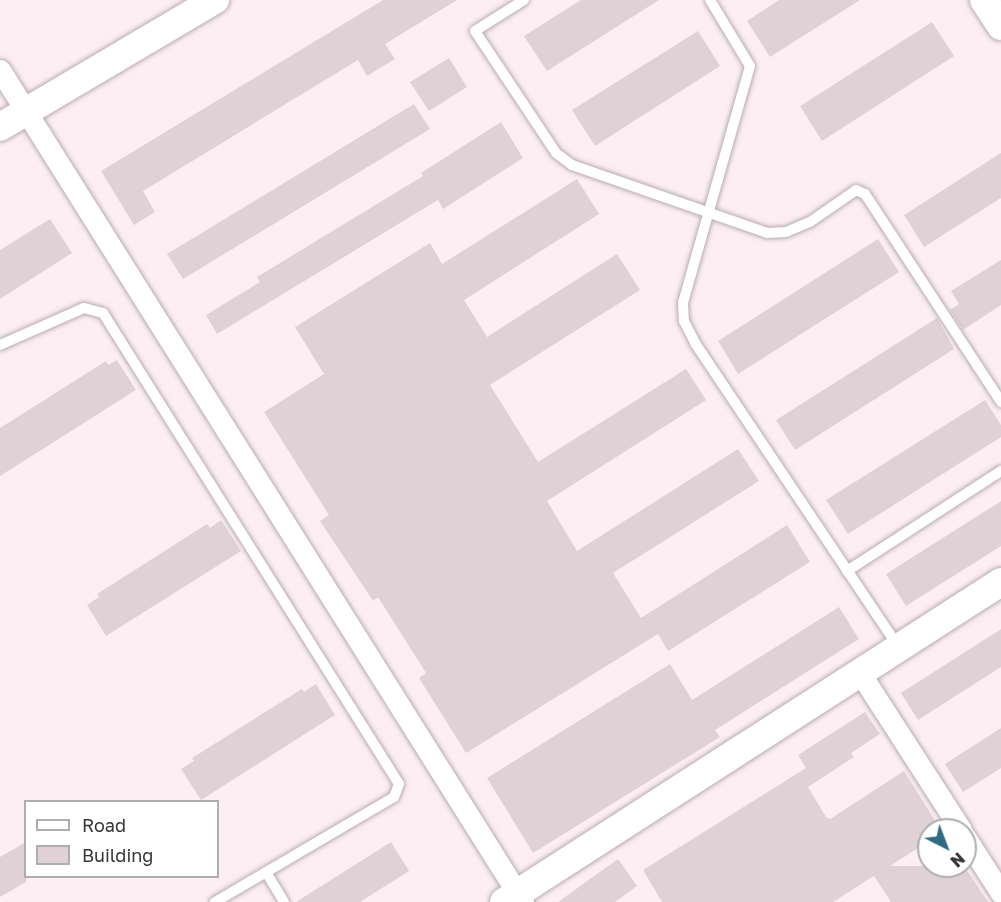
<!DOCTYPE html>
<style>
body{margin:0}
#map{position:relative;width:1001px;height:902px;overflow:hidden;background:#fceef2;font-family:"Golos Text",sans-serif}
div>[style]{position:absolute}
.building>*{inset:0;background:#dfd1d5}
.roads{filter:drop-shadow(0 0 2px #b9acaf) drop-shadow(0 0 2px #b9acaf)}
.lane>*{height:10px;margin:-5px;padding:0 5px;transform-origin:5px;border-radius:5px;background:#fff}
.street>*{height:21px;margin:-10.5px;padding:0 10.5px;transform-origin:10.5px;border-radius:10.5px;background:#fff}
.secondary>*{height:28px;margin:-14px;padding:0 14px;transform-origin:14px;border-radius:14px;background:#fff}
span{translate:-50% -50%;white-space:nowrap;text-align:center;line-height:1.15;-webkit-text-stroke:5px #fff;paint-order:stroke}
.legend{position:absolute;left:24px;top:800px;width:195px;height:78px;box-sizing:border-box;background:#fff;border:2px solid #afadae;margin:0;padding:8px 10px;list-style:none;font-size:18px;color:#383334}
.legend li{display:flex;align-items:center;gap:12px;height:30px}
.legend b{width:30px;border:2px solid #afadae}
.north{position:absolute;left:917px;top:818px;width:60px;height:60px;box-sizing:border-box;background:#fff;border:2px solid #afadae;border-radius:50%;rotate:138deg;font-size:16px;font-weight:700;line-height:24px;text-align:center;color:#383334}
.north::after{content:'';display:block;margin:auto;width:21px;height:27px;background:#316a83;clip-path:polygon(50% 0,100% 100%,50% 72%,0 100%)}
</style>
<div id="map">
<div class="building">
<div style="clip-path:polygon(383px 0,457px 0,385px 44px,395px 59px,367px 76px,358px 60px,143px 191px,155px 212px,134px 225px,101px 171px)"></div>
<div style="clip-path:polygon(581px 0,659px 0,547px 71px,524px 36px)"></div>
<div style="clip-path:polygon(779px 0,860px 0,770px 57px,747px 21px)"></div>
<div style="clip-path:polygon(932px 22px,954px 56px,822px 141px,800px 106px)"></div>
<div style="clip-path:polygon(698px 31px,720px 66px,595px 146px,572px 110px)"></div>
<div style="clip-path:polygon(449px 58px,467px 87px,429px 111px,410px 82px)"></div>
<div style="clip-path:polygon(414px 104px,430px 129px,183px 279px,167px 254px)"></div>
<div style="clip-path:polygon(501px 122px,523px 158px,443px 209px,438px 200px,217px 334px,206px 315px,260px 282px,257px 277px,423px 176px,421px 173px)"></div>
<div style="clip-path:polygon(1001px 153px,1001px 198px,924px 247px,904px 215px)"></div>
<div style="clip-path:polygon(577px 179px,599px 214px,464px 300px,487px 337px,617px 254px,640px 290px,490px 385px,538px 462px,686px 369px,706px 400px,547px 501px,577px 551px,738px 449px,759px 481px,613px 573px,641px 618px,787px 525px,810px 562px,668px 651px,658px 634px,466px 753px,419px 678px,426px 673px,378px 597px,373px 601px,320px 521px,329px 515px,264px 412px,324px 374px,295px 327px,430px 243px,442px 264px)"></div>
<div style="clip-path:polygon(50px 219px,72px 253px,0 299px,0 250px)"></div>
<div style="clip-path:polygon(878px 239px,899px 272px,738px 374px,718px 341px)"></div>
<div style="clip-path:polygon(1001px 260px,1001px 305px,963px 330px,950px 310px,959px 304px,951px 291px)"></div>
<div style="clip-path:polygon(937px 318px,954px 349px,795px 450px,776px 420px)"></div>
<div style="clip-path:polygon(117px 360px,136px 390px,0 476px,0 428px,106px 361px,108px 365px)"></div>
<div style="clip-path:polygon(985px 400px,1001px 425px,1001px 437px,848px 534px,826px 500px)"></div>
<div style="clip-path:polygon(1001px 501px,1001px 546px,906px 606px,886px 574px)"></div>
<div style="clip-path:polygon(221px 520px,241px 551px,106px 636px,87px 605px,99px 597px,97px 594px,207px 524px,210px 528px)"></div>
<div style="clip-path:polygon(839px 607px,859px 639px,715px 730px,720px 737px,533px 853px,487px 778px,670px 664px,692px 700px)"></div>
<div style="clip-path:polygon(1001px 629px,1001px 667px,918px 720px,901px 693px)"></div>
<div style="clip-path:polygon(316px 684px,335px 715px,201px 800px,181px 769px,194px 761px,192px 758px,302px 689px,304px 692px)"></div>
<div style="clip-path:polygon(865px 712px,880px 734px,851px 753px,854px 757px,808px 787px,826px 817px,830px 819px,904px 771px,941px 830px,929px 830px,929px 841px,890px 866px,964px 866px,988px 902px,891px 902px,874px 876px,833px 902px,662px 902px,643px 870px,806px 768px,798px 755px)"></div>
<div style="clip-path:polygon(1001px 728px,1001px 768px,963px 792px,945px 764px)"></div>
<div style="clip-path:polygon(26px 842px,26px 882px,0 897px,0 857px)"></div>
<div style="clip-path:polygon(391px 842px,409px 871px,360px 902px,296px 902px)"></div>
<div style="clip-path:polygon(618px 859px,637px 886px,615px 902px,558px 902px)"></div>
</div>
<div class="roads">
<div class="lane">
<div style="left:524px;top:0;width:58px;rotate:147.7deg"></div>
<div style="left:475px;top:31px;width:146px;rotate:56.4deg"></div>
<div style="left:556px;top:153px;width:20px;rotate:37deg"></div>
<div style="left:572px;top:165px;width:207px;rotate:19.2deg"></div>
<div style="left:767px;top:233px;width:19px;rotate:-3deg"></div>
<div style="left:786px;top:232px;width:26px;rotate:-23deg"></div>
<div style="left:810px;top:222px;width:56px;rotate:-34.8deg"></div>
<div style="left:856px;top:190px;width:10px;rotate:24deg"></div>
<div style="left:865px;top:194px;width:249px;rotate:56.8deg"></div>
<div style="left:710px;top:0;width:77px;rotate:58.8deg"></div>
<div style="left:750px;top:66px;width:246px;rotate:105.8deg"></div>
<div style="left:683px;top:303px;width:18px;rotate:87deg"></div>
<div style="left:684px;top:321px;width:25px;rotate:63deg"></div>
<div style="left:695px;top:343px;width:367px;rotate:56.2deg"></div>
<div style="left:0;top:345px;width:92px;rotate:-23.8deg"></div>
<div style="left:84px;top:308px;width:20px;rotate:15deg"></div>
<div style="left:103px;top:313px;width:556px;rotate:57.85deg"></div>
<div style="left:399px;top:784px;width:14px;rotate:111deg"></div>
<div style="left:394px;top:797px;width:208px;rotate:149.6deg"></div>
<div style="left:847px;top:571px;width:184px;rotate:-33deg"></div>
<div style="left:266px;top:872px;width:35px;rotate:59deg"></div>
</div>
<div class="street">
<div style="left:0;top:70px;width:983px;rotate:57.85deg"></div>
<div style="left:860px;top:673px;width:187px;rotate:57.2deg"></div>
<div style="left:965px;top:837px;width:67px;rotate:57.3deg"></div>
</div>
<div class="secondary">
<div style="left:984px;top:0;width:31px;rotate:57deg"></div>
<div style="left:0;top:127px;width:250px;rotate:-30.6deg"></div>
<div style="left:504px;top:902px;width:591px;rotate:-32.78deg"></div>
</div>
</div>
<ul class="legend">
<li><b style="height:8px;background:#fff"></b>Road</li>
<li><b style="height:16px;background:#dfd1d5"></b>Building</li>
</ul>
<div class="north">N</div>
</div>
